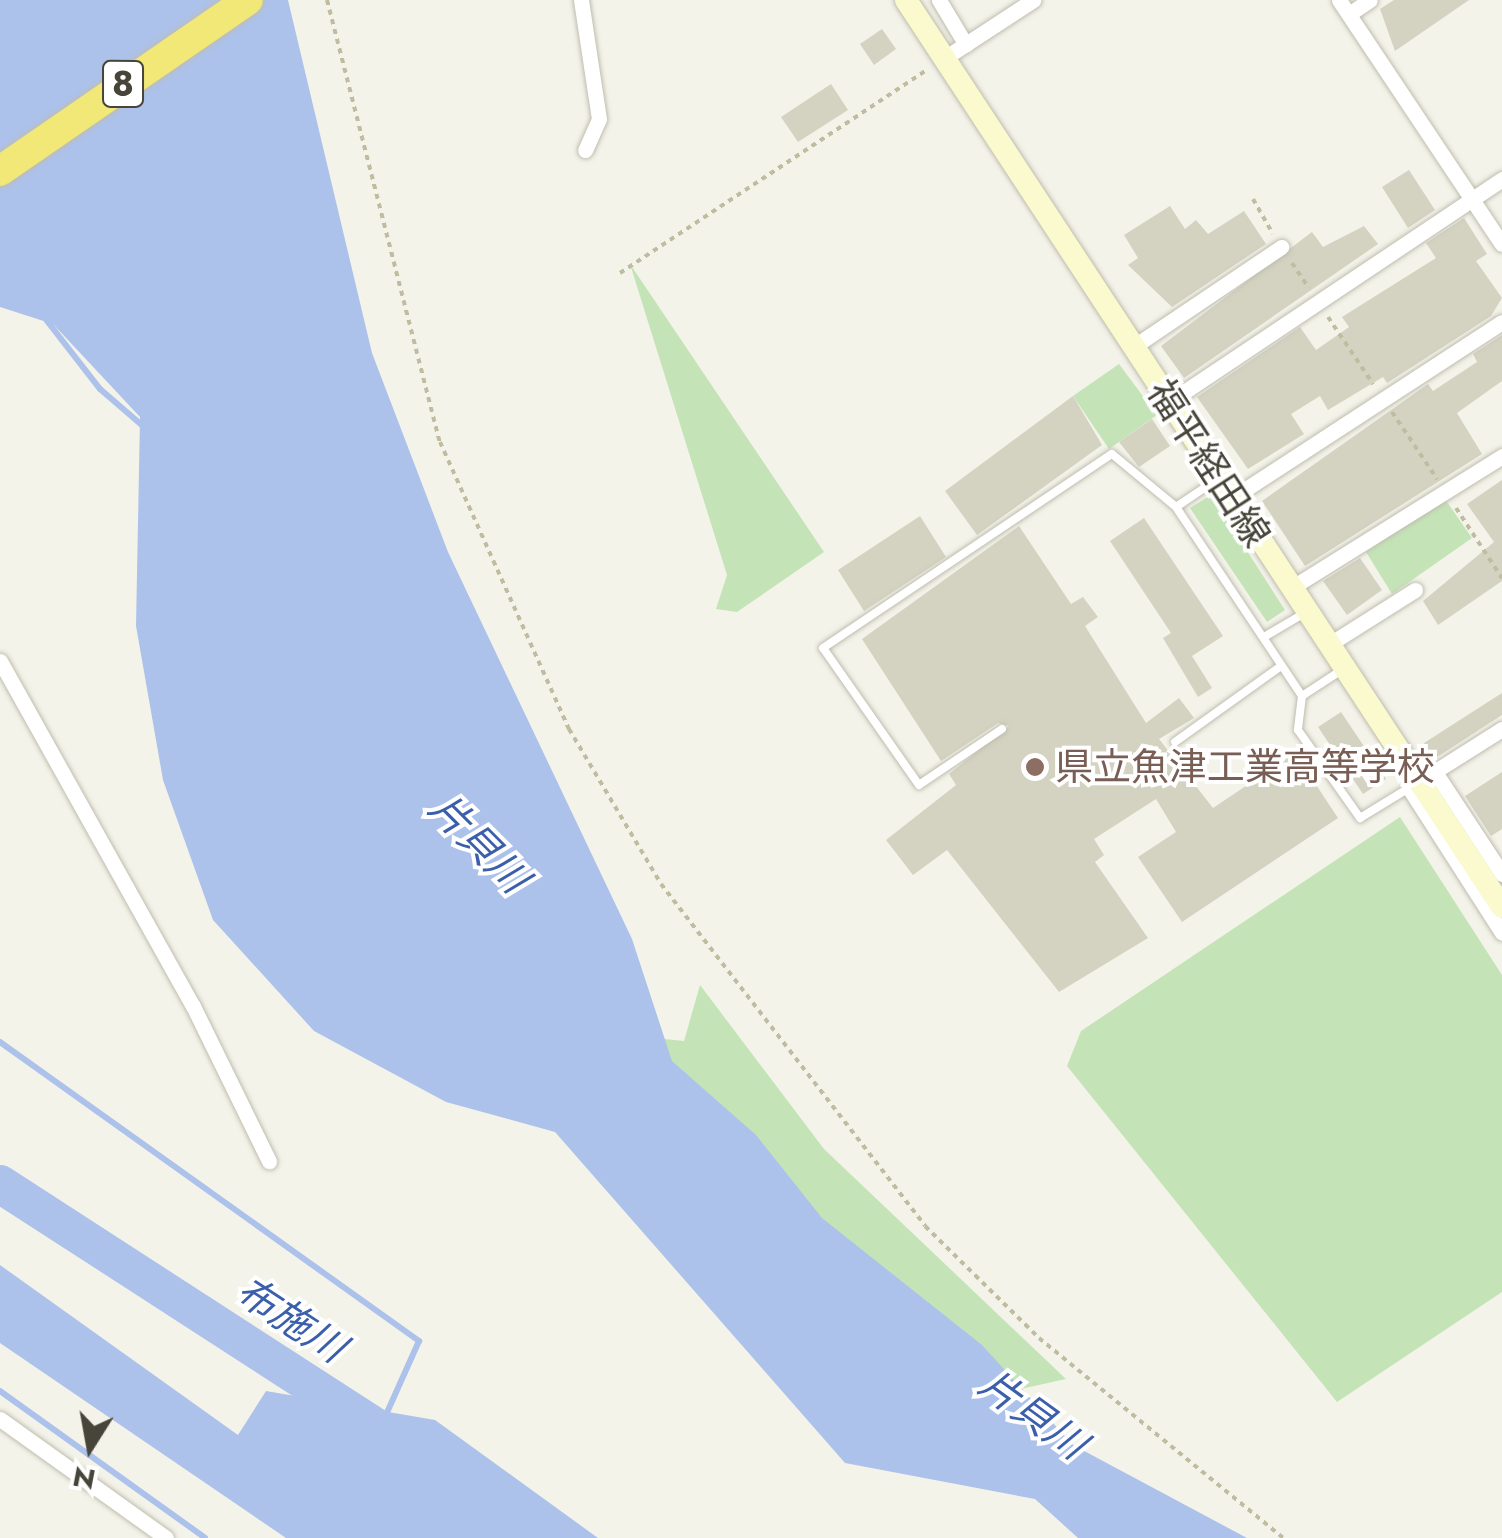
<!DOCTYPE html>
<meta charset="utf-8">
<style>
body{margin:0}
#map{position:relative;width:1502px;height:1538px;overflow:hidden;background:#f4f3ea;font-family:Jost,"Noto Sans JP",sans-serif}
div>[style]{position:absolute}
.green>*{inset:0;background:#c4e4b7}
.water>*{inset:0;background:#adc2eb}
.stream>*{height:6px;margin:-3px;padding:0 3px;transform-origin:3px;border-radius:3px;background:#adc2eb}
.river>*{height:38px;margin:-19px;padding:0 19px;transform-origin:19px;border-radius:19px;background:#adc2eb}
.building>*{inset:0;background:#d4d2c1}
.path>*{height:4px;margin-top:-2px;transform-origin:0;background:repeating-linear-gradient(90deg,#bfbca0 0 5px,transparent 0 10px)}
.roads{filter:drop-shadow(0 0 2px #bfbdae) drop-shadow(0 0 2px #bfbdae)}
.lane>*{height:8px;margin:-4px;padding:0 4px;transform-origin:4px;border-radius:4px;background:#fff}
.street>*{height:15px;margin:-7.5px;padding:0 7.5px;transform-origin:7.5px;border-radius:7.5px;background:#fff}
.secondary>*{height:22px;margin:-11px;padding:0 11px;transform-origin:11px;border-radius:11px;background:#faface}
.highway>*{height:30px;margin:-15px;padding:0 15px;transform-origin:15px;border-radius:15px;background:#f1e878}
.dots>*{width:28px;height:28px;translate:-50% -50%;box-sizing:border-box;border:5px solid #fff;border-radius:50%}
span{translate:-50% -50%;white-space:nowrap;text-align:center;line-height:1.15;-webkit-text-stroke:8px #fff;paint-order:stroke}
.shield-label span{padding:2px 8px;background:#fff;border:2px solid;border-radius:8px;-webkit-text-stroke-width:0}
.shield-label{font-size:35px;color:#474539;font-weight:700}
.street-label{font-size:38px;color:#474539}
.education-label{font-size:38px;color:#785e54}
.left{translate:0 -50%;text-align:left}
.water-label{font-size:40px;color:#3b5fab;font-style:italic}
.north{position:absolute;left:40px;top:1398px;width:100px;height:100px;-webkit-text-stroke:8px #fff;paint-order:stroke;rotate:191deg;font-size:28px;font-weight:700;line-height:40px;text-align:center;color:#474539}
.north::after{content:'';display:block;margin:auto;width:35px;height:45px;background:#474539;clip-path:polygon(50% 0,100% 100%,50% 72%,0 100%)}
</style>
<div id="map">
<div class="green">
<div style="clip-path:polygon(630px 264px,824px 552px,737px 612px,716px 609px,727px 575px)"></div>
<div style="clip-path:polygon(1119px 364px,1157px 415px,1109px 449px,1073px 396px)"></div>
<div style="clip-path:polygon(1211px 495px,1285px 610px,1267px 622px,1190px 508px)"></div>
<div style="clip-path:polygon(1445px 499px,1472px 538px,1392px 594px,1366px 552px)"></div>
<div style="clip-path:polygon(1400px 817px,1502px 975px,1502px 1292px,1337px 1402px,1067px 1066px,1081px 1031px)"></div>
<div style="clip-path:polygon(700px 985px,824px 1149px,1066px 1379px,961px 1402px,626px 1035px,684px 1041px)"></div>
</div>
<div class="water">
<div style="clip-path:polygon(0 0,288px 0,372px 353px,448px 552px,632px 939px,672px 1061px,756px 1135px,822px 1218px,982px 1345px,1073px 1445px,1247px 1538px,1078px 1538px,1035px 1499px,845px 1463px,555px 1132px,446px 1102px,314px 1031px,213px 920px,163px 780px,136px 626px,140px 417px,53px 324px,0 307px)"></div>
<div style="clip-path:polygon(0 1265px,238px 1435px,266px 1391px,435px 1420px,598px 1538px,286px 1538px,0 1343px)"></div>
</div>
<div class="stream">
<div style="left:44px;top:317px;width:91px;rotate:52.1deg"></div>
<div style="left:100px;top:389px;width:57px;rotate:40.7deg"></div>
<div style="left:0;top:1042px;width:515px;rotate:35.51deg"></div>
<div style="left:419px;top:1341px;width:83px;rotate:114.1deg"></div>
<div style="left:0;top:1391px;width:252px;rotate:35.6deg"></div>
</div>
<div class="river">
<div style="left:0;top:1184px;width:453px;rotate:32.9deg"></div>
</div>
<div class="building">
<div style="clip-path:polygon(1394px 0,1469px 0,1395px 51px,1380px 9px)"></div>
<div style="clip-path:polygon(882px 29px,896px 49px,874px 65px,860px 44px)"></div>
<div style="clip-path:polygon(831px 84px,848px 110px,798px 142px,781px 117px)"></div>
<div style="clip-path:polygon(1409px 170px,1435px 210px,1408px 228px,1382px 187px)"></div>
<div style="clip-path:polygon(1170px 206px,1185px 229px,1196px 220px,1208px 234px,1244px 211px,1266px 244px,1172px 307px,1128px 265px,1138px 258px,1124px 235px)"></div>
<div style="clip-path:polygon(1464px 218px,1487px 254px,1476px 261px,1502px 298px,1491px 316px,1387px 383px,1383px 377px,1328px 410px,1320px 396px,1291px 414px,1304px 434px,1248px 469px,1197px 397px,1300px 327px,1316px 350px,1349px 327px,1342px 317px,1436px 258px,1426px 243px)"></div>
<div style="clip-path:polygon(1364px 226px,1378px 244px,1184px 378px,1161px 346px,1312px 232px,1323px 247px)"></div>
<div style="clip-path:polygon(1502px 335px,1502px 381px,1457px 413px,1482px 454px,1305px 566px,1262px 501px,1428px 384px,1433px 391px,1477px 362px,1473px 354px)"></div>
<div style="clip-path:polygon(1073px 396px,1102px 445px,977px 535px,945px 491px)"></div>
<div style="clip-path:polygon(1152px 419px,1170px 446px,1139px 467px,1119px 442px)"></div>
<div style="clip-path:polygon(1502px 480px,1502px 581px,1438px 625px,1423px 601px,1494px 542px,1467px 504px)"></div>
<div style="clip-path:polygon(920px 516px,946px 557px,864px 611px,838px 570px)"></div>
<div style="clip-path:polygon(1144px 518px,1223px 636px,1192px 656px,1212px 688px,1198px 697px,1163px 638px,1171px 633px,1110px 541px)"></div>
<div style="clip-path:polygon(1019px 526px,1071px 604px,1083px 597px,1098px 617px,1085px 626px,1146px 723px,1179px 698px,1194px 718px,1159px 739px,1213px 808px,1295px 753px,1338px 818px,1182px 922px,1138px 857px,1176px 832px,1156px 799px,1094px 839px,1104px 855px,1095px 862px,1148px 938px,1059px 992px,947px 850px,913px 875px,886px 840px,956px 785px,949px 774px,1009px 726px,998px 723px,941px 761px,862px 639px)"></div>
<div style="clip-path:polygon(1360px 558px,1382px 590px,1347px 615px,1323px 581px)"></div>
<div style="clip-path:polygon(1502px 693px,1502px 715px,1434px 759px,1424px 743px)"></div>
<div style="clip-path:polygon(1341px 712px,1386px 779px,1363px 794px,1318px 727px)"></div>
<div style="clip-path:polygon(1502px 772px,1502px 829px,1491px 836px,1465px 796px)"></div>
</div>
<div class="path">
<div style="left:327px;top:0;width:456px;rotate:75.7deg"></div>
<div style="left:440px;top:442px;width:315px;rotate:65.8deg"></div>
<div style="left:569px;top:729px;width:180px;rotate:59.3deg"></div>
<div style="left:661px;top:884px;width:432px;rotate:52.3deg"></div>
<div style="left:925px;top:1226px;width:160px;rotate:44.5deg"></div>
<div style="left:1039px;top:1338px;width:315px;rotate:39.3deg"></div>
<div style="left:1253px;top:199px;width:40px;rotate:60.3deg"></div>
<div style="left:1292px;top:263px;width:30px;rotate:56deg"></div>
<div style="left:620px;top:273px;width:368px;rotate:-33.5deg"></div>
<div style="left:1328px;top:317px;width:81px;rotate:56.1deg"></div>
<div style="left:1392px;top:412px;width:81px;rotate:56.1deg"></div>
<div style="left:1456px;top:508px;width:84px;rotate:56.7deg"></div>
</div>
<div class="roads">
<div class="lane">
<div style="left:1216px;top:480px;width:48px;rotate:146deg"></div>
<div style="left:1176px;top:507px;width:227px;rotate:56.3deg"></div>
<div style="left:1302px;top:696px;width:45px;rotate:-33.3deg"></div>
<div style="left:1264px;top:637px;width:45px;rotate:-30.5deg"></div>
<div style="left:1302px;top:696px;width:34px;rotate:97deg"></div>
<div style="left:1298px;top:730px;width:108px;rotate:54.8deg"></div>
<div style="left:1360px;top:818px;width:57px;rotate:-31.5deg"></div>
<div style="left:1002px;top:729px;width:100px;rotate:146deg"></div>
<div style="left:919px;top:785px;width:167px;rotate:-125deg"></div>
<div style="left:823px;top:648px;width:348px;rotate:-33.9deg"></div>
<div style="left:1112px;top:454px;width:83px;rotate:39.6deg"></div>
<div style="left:1175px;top:742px;width:130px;rotate:-35.6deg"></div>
</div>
<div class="street">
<div style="left:581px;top:0;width:120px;rotate:81.4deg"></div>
<div style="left:599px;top:119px;width:34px;rotate:114deg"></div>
<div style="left:939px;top:0;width:52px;rotate:59deg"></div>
<div style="left:1339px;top:0;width:293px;rotate:56.3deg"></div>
<div style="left:1349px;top:14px;width:25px;rotate:-34deg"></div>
<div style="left:943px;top:59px;width:108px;rotate:-33.2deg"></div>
<div style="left:1133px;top:347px;width:179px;rotate:-34deg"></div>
<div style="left:1169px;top:402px;width:401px;rotate:-33.8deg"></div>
<div style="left:1232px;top:498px;width:322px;rotate:-33.1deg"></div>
<div style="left:1291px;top:588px;width:249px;rotate:-32deg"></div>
<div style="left:1328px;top:645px;width:103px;rotate:-32.3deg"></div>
<div style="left:0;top:661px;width:395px;rotate:60.8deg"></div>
<div style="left:193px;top:1006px;width:173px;rotate:63.9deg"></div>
<div style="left:1435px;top:772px;width:122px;rotate:56.7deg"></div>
<div style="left:1426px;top:777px;width:90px;rotate:-32.3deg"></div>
<div style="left:1409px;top:788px;width:172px;rotate:57.3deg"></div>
<div style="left:0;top:1419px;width:204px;rotate:35.6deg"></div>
</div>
<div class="secondary">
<div style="left:906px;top:0;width:1085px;rotate:56.69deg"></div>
</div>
<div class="highway">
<div style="left:0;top:171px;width:301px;rotate:-34.6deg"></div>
</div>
</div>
<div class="dots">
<div style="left:1035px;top:767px;background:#8d6e63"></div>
</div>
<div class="shield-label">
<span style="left:123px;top:84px">8</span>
</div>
<div class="street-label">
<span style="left:1209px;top:463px;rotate:57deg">福平経田線</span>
</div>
<div class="education-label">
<span class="left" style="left:1055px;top:767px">県立魚津工業高等学校</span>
</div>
<div class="water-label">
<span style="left:479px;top:843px;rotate:45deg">片貝川</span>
<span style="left:291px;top:1319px;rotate:33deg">布施川</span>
<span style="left:1033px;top:1414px;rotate:36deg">片貝川</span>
</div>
<div class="north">N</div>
</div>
